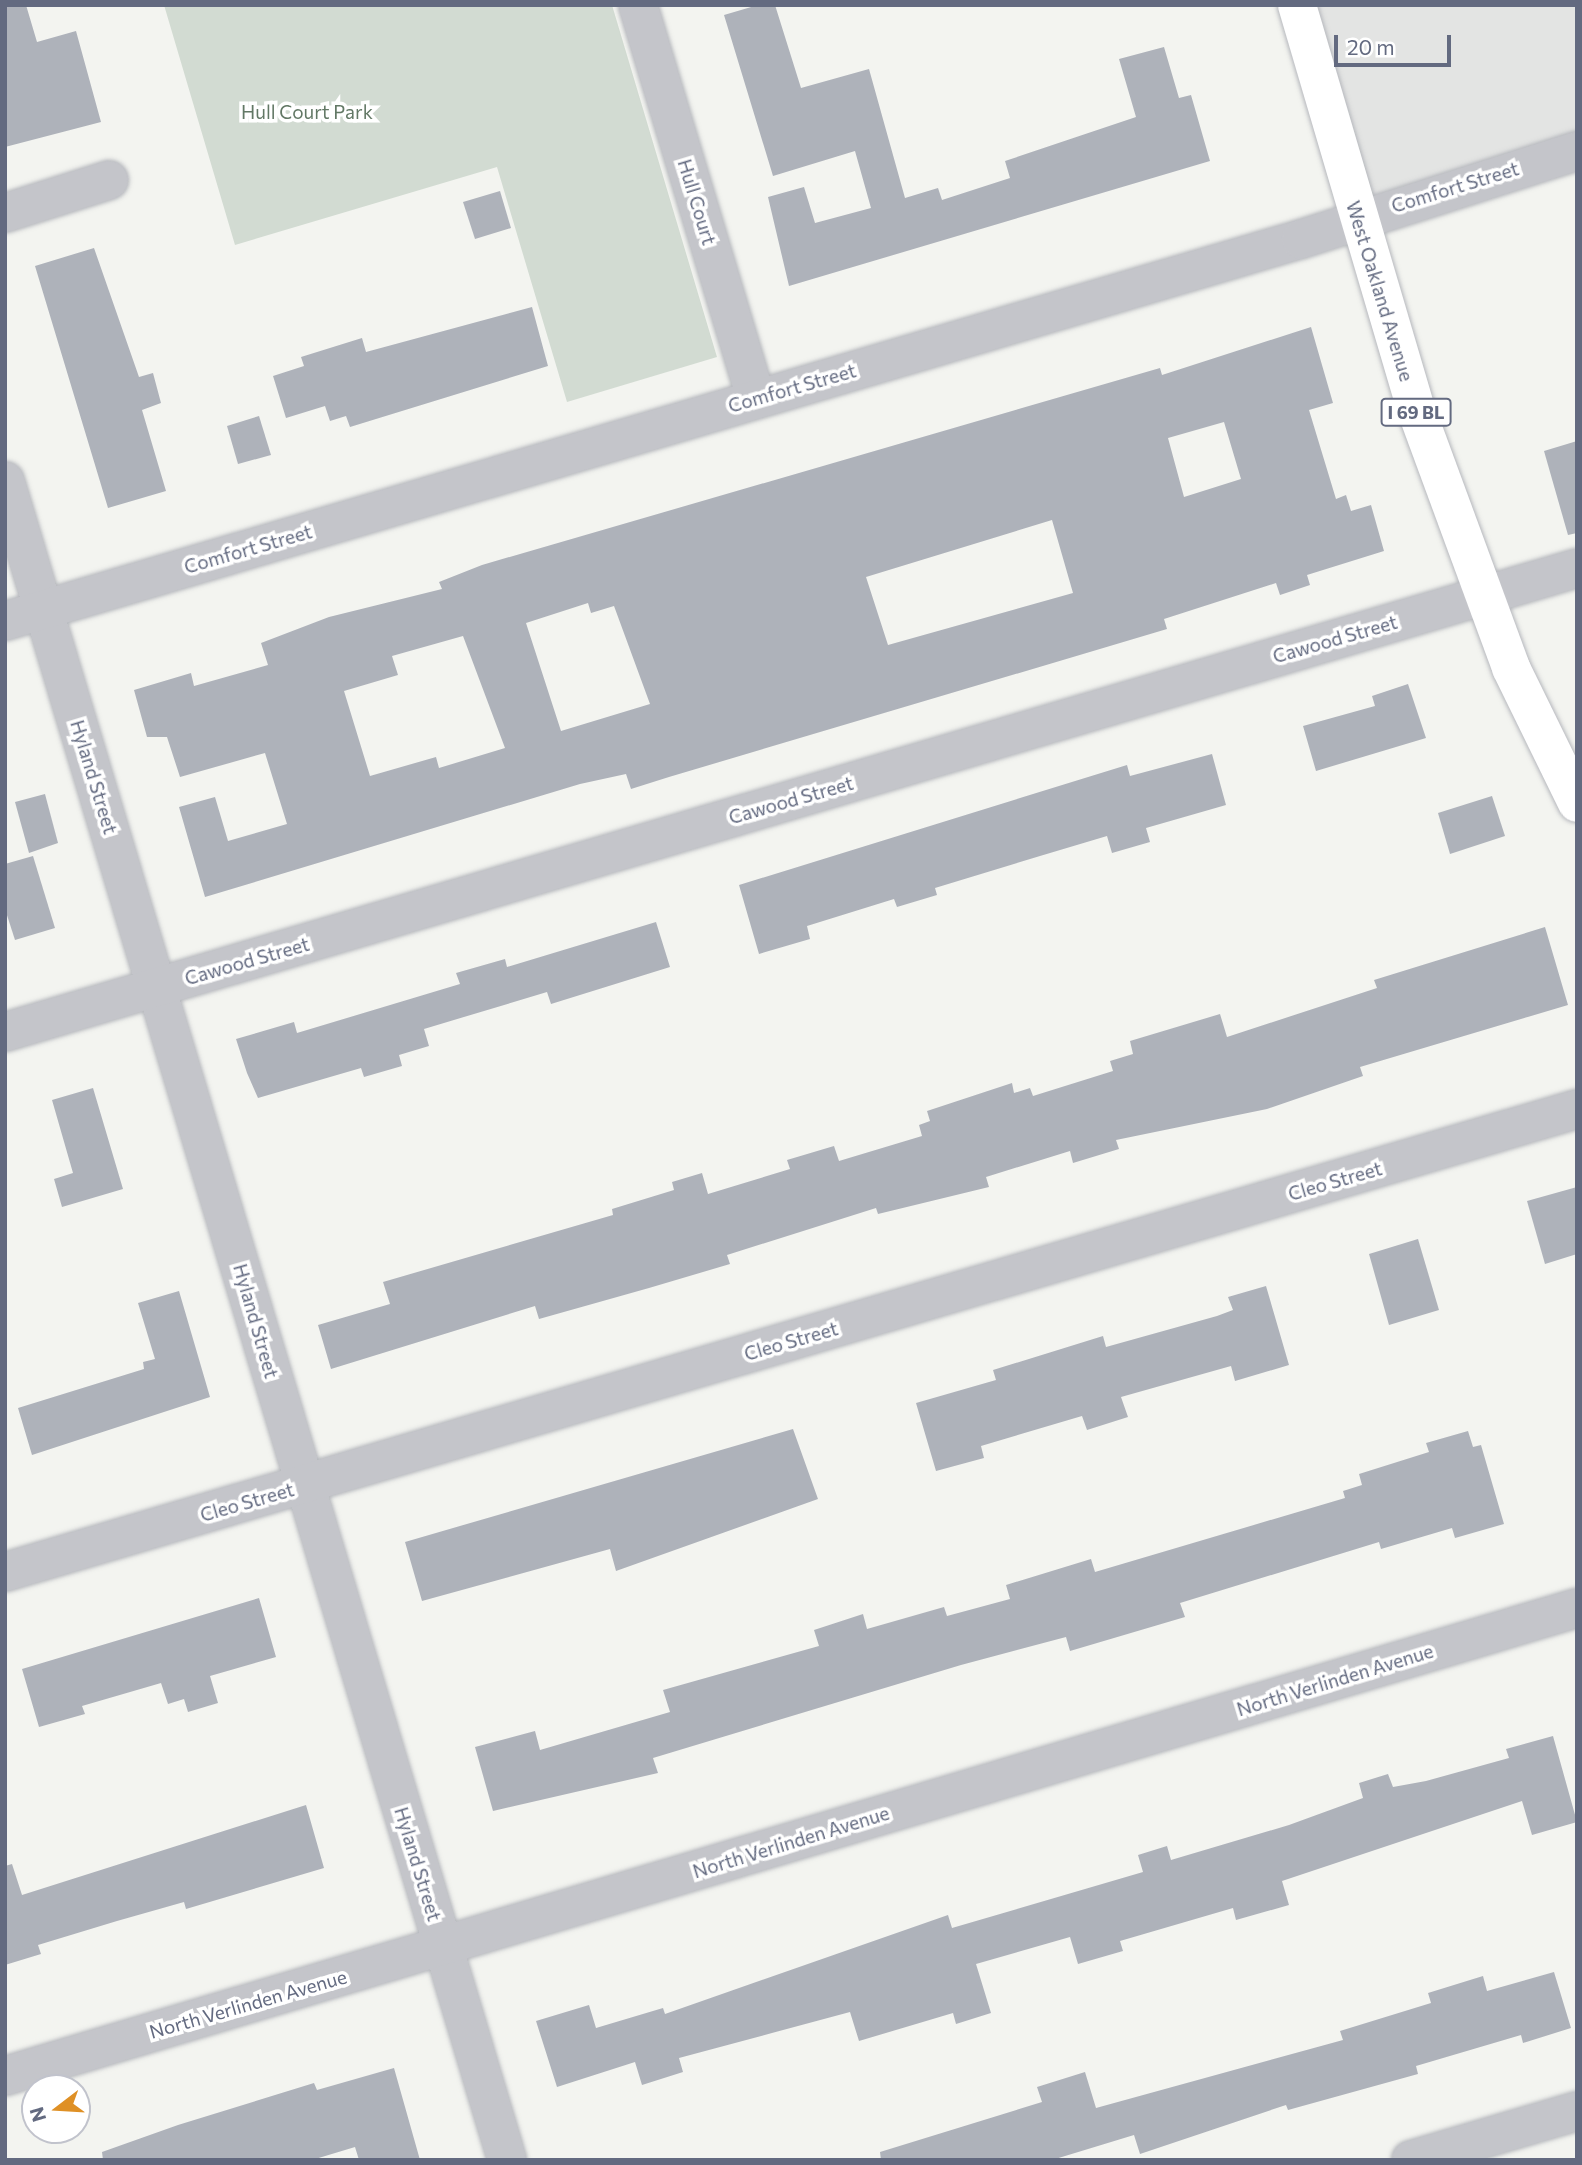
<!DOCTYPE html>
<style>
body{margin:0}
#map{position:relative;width:1582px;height:2165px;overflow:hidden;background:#f3f4f0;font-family:Commissioner,sans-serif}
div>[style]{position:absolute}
.built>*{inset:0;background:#e3e4e3}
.green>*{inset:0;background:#d2dbd2}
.building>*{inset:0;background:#aeb2ba}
.roads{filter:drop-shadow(0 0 2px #b6b8bd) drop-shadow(0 0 2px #b6b8bd)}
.minor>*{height:38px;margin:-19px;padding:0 19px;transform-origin:19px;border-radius:19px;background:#c4c5ca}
.major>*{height:38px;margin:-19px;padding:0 19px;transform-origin:19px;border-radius:19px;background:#fff}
span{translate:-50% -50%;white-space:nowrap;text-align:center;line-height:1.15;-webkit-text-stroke:7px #fff;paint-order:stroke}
.shield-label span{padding:2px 5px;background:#fff;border:2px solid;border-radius:5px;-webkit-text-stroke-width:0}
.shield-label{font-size:18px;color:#636a80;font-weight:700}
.park-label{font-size:19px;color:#627865}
.street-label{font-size:19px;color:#636a80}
.frame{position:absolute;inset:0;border:7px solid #636a80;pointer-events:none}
.north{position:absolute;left:21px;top:2074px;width:70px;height:70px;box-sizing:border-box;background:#fff;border:2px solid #c1c3cc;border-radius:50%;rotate:253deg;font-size:19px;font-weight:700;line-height:28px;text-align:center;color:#636a80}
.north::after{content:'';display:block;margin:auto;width:24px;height:32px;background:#df9025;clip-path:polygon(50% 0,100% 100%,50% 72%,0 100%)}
.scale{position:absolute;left:1334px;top:35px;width:117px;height:32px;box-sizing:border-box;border:4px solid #636a80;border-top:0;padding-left:9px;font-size:21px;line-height:24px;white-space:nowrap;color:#636a80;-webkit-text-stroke:5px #fff;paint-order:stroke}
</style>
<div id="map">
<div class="built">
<div style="clip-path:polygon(1297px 5px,1577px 5px,1577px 151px,1357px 218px)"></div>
</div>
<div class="green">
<div style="clip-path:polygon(164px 5px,612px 5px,717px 357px,567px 402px,497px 167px,235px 245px)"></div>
</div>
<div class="building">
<div style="clip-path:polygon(5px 5px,26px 5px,37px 42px,76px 31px,101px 122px,5px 147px)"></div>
<div style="clip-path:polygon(758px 5px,775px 5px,801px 88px,869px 69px,905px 198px,938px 188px,942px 200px,1010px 178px,1005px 161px,1136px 117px,1119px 59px,1164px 47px,1179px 98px,1191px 95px,1210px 161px,789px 286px,768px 197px,804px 187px,815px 223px,871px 208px,855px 151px,773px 176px,724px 15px)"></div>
<div style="clip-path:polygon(500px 191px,511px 228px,475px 239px,463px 202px)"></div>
<div style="clip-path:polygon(94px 248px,139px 377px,153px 373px,161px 403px,142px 410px,166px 491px,108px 508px,35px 266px)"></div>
<div style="clip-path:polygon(532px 307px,548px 366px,350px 427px,346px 416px,330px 421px,325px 406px,286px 418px,273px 376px,304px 366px,301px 357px,362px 338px,366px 352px)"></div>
<div style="clip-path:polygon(evenodd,1311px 327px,1333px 403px,1309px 410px,1336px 499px,1346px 495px,1351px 511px,1371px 505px,1384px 551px,1307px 575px,1310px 585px,1280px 595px,1276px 583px,1164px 619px,1167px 629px,669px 777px,631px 789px,626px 774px,580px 784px,205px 897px,179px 807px,215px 797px,228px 841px,287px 824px,265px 753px,180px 777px,167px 737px,147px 737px,134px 690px,191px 673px,194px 686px,268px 665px,261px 643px,329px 617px,442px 589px,439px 582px,482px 565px,1160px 368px,1162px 375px,1311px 327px,1224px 422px,1241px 479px,1184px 497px,1168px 438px,1224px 422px,1311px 327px,1052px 520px,1073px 593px,888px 645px,866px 577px,1052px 520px,1311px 327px,588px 603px,591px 613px,614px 606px,650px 704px,561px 731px,526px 623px,588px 603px,1311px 327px,463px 636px,505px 748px,439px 768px,436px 757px,370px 776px,344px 691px,398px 675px,392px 656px,463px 636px)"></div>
<div style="clip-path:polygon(259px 416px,271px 455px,238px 464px,227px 426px)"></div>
<div style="clip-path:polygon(1577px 441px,1577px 533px,1568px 535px,1544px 451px)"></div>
<div style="clip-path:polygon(1408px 684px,1426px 738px,1316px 771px,1303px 726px,1375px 706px,1372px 696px)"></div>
<div style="clip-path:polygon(1212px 754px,1226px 805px,1146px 828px,1150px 842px,1112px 853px,1107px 836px,1040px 856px,935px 888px,937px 895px,897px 907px,894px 899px,807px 926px,810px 939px,759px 954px,739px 885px,1127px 765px,1130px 776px)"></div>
<div style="clip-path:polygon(45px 794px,58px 843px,29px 853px,15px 802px)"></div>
<div style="clip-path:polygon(1492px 796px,1505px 836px,1450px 854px,1438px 813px)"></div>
<div style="clip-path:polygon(33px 856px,55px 928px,15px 940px,5px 909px,5px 864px)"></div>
<div style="clip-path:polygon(656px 922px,670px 967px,551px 1004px,547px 992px,424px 1029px,429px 1046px,399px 1055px,402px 1066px,364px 1077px,361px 1068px,258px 1098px,247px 1073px,236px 1039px,294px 1022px,297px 1033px,460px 984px,456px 973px,505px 959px,507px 967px)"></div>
<div style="clip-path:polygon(1545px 927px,1568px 1005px,1360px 1067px,1363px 1076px,1267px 1109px,1116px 1140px,1119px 1149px,1073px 1163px,1070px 1151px,986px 1177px,989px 1187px,878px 1214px,876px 1208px,727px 1255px,730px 1264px,649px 1288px,539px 1319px,535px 1306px,331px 1369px,318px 1325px,390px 1304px,383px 1282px,613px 1215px,612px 1209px,674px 1190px,672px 1182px,702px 1173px,708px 1194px,790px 1169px,787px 1160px,834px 1146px,839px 1161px,922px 1136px,919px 1125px,930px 1121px,927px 1111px,1012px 1083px,1014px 1093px,1030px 1088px,1033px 1096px,1113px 1071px,1110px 1061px,1133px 1054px,1130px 1041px,1220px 1014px,1227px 1037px,1377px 988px,1374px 980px)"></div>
<div style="clip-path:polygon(93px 1088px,123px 1189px,62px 1207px,54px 1179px,73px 1173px,52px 1100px)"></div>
<div style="clip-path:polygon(1577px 1187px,1577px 1254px,1545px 1264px,1527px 1201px)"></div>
<div style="clip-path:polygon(1418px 1239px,1439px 1310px,1389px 1325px,1369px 1254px)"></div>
<div style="clip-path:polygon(1266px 1286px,1289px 1365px,1235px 1381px,1231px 1366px,1121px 1397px,1128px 1417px,1087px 1430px,1082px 1416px,981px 1446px,984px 1458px,936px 1471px,916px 1403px,996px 1380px,993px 1370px,1103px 1336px,1106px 1347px,1217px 1316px,1233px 1310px,1228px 1297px)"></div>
<div style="clip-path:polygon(179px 1291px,210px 1397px,32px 1455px,18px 1408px,144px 1369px,143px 1362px,155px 1359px,138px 1303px)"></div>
<div style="clip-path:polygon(793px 1429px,818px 1499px,616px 1571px,610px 1549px,422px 1601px,405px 1542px)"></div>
<div style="clip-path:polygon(1468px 1431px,1473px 1447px,1481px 1445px,1504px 1524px,1455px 1538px,1452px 1528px,1381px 1549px,1379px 1542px,1180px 1603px,1185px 1617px,1070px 1651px,1066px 1637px,961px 1665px,653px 1758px,658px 1773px,493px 1811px,475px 1747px,535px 1731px,540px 1750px,670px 1712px,663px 1690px,819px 1646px,814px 1630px,863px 1614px,867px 1629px,944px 1607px,947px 1616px,1010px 1599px,1006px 1585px,1091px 1559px,1095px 1572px,1345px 1498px,1343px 1491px,1362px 1485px,1359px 1474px,1429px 1452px,1426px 1443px)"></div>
<div style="clip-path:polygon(259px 1598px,276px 1657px,210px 1676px,218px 1703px,188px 1712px,184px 1699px,168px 1704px,161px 1683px,82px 1706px,85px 1714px,39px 1727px,22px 1669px)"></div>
<div style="clip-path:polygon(1553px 1736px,1577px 1822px,1532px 1835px,1522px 1801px,1282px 1881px,1289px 1905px,1236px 1920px,1233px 1908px,1120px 1941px,1123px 1951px,1078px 1964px,1070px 1937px,976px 1964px,991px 2013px,956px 2024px,953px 2013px,859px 2041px,850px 2012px,679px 2058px,683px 2072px,642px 2085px,635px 2062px,557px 2087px,536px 2021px,589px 2005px,596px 2028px,663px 2008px,665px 2014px,948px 1915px,952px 1928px,1143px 1872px,1138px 1855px,1167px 1846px,1171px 1860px,1289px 1825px,1363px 1798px,1359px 1783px,1388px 1774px,1393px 1787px,1426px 1781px,1509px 1758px,1506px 1749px)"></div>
<div style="clip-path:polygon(306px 1805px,324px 1868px,186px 1909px,184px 1902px,117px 1921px,38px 1945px,41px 1954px,5px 1965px,5px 1866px,12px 1864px,22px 1895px)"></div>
<div style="clip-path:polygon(1554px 1972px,1571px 2028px,1523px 2043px,1521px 2035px,1416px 2066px,1418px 2074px,1288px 2110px,1286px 2105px,1140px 2154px,1134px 2135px,1052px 2160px,881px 2160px,880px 2152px,1042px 2102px,1037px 2087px,1085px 2072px,1096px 2108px,1343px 2040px,1340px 2031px,1431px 2003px,1428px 1993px,1483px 1976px,1487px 1991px)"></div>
<div style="clip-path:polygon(394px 2068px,420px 2160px,359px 2160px,355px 2147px,312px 2160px,103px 2160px,102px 2152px,178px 2125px,314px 2083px,317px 2090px)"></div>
</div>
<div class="roads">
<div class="minor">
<div style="left:638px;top:5px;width:411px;rotate:73.3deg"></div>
<div style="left:5px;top:213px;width:109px;rotate:-17.6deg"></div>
<div style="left:5px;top:481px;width:1752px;rotate:73.35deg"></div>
<div style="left:5px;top:621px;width:1351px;rotate:-16.42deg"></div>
<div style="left:1301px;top:239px;width:290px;rotate:-17.7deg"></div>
<div style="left:5px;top:1032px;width:1639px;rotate:-16.44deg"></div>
<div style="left:5px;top:1572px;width:1639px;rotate:-16.41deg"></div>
<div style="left:5px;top:2076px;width:1640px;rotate:-16.58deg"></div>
<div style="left:1411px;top:2160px;width:173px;rotate:-16.4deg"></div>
</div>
<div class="major">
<div style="left:1297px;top:5px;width:424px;rotate:73.6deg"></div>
<div style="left:1417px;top:412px;width:273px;rotate:69.8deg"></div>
<div style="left:1511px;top:668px;width:150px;rotate:63.9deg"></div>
</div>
</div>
<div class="shield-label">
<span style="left:1416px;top:412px">I 69 BL</span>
</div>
<div class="park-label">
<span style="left:307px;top:112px">Hull Court Park</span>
</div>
<div class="street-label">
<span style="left:1455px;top:187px;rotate:-17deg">Comfort Street</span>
<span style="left:697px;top:202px;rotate:73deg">Hull Court</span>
<span style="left:1380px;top:291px;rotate:73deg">West Oakland Avenue</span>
<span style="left:792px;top:388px;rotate:-16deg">Comfort Street</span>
<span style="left:248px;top:549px;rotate:-16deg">Comfort Street</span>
<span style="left:1335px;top:639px;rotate:-16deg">Cawood Street</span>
<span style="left:94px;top:777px;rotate:73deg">Hyland Street</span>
<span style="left:791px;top:800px;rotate:-16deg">Cawood Street</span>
<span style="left:247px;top:961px;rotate:-16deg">Cawood Street</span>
<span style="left:1335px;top:1181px;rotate:-16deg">Cleo Street</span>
<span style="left:256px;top:1321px;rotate:74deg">Hyland Street</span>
<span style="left:791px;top:1341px;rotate:-16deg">Cleo Street</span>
<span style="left:247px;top:1502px;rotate:-16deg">Cleo Street</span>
<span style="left:1335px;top:1680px;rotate:-17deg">North Verlinden Avenue</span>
<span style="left:791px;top:1842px;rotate:-17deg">North Verlinden Avenue</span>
<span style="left:418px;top:1864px;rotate:73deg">Hyland Street</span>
<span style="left:248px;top:2004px;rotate:-16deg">North Verlinden Avenue</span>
</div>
<div class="frame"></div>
<div class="north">N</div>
<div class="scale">20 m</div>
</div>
